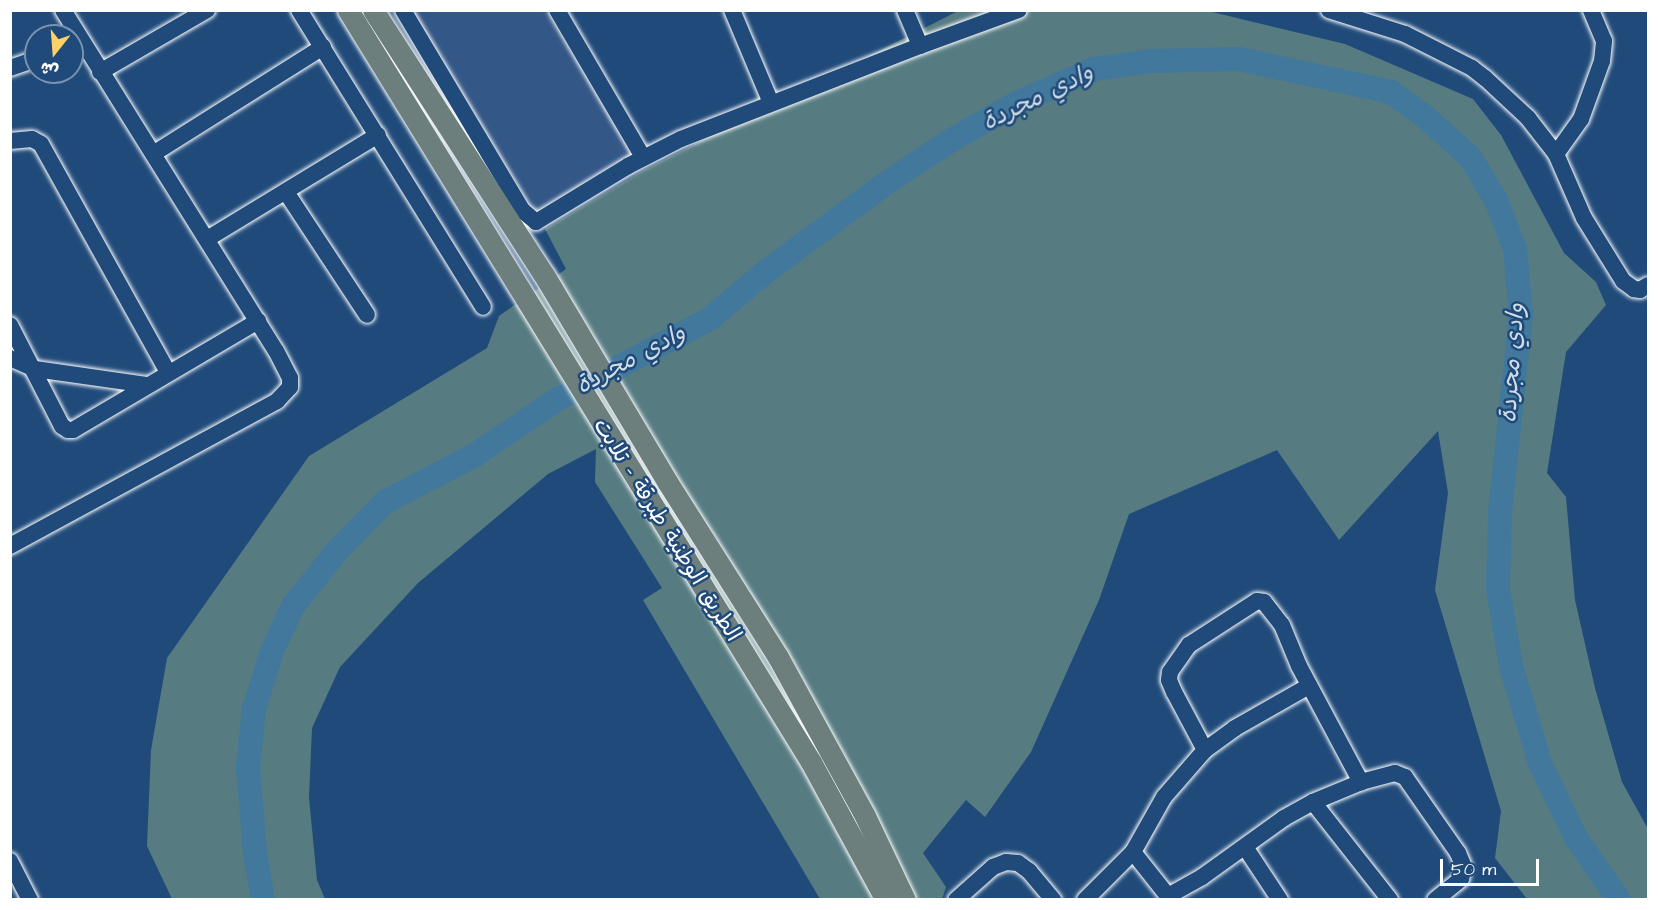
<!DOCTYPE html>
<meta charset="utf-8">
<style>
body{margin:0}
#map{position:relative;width:1659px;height:910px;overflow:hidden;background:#1f4a7a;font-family:"Architects Daughter","Playpen Sans Arabic",sans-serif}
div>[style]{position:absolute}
.built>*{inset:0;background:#335787}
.green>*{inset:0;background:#567c82}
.river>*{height:24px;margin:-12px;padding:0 12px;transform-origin:12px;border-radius:12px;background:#41789c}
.roads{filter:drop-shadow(0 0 2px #fff) drop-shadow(0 0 2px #fff)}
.minor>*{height:16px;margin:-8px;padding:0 8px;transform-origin:8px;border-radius:8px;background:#1f4a7a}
.major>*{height:21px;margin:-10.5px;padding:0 10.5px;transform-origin:10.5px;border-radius:10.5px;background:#6c7f7c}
span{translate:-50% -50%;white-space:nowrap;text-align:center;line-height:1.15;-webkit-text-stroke:5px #1f4a7a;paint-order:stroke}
.street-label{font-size:22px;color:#fff}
.water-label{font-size:24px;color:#d0dde6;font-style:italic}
.frame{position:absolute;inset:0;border:12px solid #fff;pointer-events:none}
.north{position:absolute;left:24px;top:24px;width:60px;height:60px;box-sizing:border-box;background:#1f4a7a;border:2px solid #7992af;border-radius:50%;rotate:197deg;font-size:16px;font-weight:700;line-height:24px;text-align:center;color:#fff}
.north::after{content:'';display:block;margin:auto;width:21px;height:27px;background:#ffd166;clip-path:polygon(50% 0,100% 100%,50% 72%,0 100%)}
.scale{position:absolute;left:1440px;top:859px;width:99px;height:27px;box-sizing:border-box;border:3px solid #fff;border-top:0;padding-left:8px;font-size:18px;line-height:21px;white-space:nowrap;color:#fff;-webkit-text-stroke:4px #1f4a7a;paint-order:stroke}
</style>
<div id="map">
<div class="built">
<div style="clip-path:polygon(412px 11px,545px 11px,644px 170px,545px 229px)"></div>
</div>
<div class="green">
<div style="clip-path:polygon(958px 11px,1208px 11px,1345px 44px,1473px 99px,1501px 135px,1564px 253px,1596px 282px,1606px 305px,1566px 352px,1547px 473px,1566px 497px,1575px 600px,1595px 688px,1622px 782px,1648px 829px,1648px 899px,1527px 899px,1495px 858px,1501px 811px,1435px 590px,1448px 493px,1438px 431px,1339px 540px,1277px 450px,1129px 514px,1099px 600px,1031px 752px,985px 817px,966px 800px,923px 853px,946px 887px,942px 899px,820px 899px,643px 600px,662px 588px,595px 482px,596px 449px,548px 474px,418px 583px,340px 667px,312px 728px,309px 798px,317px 880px,325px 899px,172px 899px,147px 846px,151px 750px,167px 658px,309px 456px,487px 348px,499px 316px,566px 269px,545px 229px,644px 170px)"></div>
</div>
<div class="river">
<div style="left:263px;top:900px;width:48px;rotate:-99.7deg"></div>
<div style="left:255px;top:853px;width:86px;rotate:-94.7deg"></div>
<div style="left:248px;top:767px;width:58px;rotate:-84.1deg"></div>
<div style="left:254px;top:709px;width:61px;rotate:-72.8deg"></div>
<div style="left:272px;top:651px;width:50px;rotate:-65deg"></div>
<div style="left:293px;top:606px;width:70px;rotate:-51.3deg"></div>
<div style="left:337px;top:551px;width:69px;rotate:-45.6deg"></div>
<div style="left:385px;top:502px;width:102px;rotate:-27.6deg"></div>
<div style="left:475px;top:455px;width:100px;rotate:-34deg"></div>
<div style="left:558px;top:399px;width:170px;rotate:-27.8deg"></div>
<div style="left:708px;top:320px;width:78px;rotate:-39.8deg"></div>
<div style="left:768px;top:270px;width:145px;rotate:-36.3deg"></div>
<div style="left:885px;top:184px;width:78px;rotate:-33.5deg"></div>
<div style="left:950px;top:141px;width:77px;rotate:-29.6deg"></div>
<div style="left:1017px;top:103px;width:84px;rotate:-23.8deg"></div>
<div style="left:1094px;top:69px;width:60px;rotate:-7.7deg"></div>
<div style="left:1153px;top:61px;width:86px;rotate:-1.3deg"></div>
<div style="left:1239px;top:59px;width:156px;rotate:12.2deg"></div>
<div style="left:1391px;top:92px;width:39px;rotate:36deg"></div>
<div style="left:1423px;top:115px;width:63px;rotate:41.8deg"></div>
<div style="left:1470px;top:157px;width:50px;rotate:58.8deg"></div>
<div style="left:1496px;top:200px;width:53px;rotate:68.8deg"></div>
<div style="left:1515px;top:249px;width:66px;rotate:84.8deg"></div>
<div style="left:1521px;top:315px;width:197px;rotate:96.1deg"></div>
<div style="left:1500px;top:511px;width:78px;rotate:91.5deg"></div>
<div style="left:1498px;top:589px;width:78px;rotate:80.4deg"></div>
<div style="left:1511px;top:666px;width:101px;rotate:73.4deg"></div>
<div style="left:1540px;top:763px;width:83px;rotate:64.4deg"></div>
<div style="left:1576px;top:838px;width:75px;rotate:55.3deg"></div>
</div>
<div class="roads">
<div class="minor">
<div style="left:299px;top:10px;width:349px;rotate:58.2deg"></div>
<div style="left:403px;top:10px;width:234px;rotate:59.2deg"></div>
<div style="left:523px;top:211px;width:17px;rotate:40deg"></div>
<div style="left:536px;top:222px;width:108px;rotate:-31.3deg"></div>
<div style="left:628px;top:166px;width:59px;rotate:-27deg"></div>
<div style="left:681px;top:139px;width:256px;rotate:-21.3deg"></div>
<div style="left:920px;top:46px;width:105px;rotate:-20deg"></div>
<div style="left:557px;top:10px;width:170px;rotate:59.7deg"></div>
<div style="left:732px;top:10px;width:101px;rotate:67.2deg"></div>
<div style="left:905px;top:10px;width:39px;rotate:67deg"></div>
<div style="left:1329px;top:10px;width:80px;rotate:17.5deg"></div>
<div style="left:1405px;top:34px;width:75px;rotate:26.9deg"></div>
<div style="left:1472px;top:68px;width:16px;rotate:38deg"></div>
<div style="left:1485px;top:78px;width:59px;rotate:42.9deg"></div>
<div style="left:1528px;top:118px;width:46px;rotate:52.1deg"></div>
<div style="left:1556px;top:154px;width:70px;rotate:66.4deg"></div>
<div style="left:1584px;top:218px;width:74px;rotate:58.2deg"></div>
<div style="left:1623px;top:281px;width:14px;rotate:36deg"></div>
<div style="left:1634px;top:289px;width:6px;rotate:9deg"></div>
<div style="left:1640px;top:290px;width:9px;rotate:-32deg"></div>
<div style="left:10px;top:68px;width:28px;rotate:-19deg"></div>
<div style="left:100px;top:72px;width:124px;rotate:-30.1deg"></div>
<div style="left:10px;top:141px;width:22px;rotate:-5deg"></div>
<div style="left:32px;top:139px;width:10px;rotate:29deg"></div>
<div style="left:41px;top:144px;width:261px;rotate:60.9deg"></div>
<div style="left:153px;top:154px;width:201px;rotate:-32.2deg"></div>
<div style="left:1556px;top:154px;width:43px;rotate:-54.5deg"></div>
<div style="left:1581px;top:119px;width:62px;rotate:-70.1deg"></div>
<div style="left:1602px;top:61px;width:20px;rotate:-84deg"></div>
<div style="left:1604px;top:41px;width:34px;rotate:-113deg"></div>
<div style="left:286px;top:192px;width:147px;rotate:56.6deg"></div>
<div style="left:207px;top:239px;width:200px;rotate:-31.3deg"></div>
<div style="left:10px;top:325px;width:114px;rotate:62.8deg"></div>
<div style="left:62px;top:426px;width:7px;rotate:34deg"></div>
<div style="left:68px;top:430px;width:5px"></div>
<div style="left:73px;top:430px;width:215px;rotate:-30.5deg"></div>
<div style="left:10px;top:358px;width:27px;rotate:24deg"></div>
<div style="left:35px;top:369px;width:114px;rotate:8.1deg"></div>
<div style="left:10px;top:546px;width:304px;rotate:-28.5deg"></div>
<div style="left:277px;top:401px;width:19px;rotate:-47deg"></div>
<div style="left:290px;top:387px;width:9px;rotate:-90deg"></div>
<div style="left:290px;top:378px;width:30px;rotate:-117deg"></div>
<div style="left:276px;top:351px;width:402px;rotate:-122deg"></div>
<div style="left:1205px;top:750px;width:66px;rotate:-118.1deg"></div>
<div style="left:1174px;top:692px;width:13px;rotate:-113deg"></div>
<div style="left:1169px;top:680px;width:8px;rotate:-83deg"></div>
<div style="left:1170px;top:672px;width:33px;rotate:-55deg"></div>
<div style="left:1189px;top:645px;width:81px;rotate:-32.9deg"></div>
<div style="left:1257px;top:601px;width:7px;rotate:8deg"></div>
<div style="left:1264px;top:602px;width:29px;rotate:52deg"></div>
<div style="left:1282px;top:625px;width:44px;rotate:67.5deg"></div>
<div style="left:1299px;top:666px;width:132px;rotate:61.9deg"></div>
<div style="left:1313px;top:802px;width:125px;rotate:51.8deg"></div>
<div style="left:1245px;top:847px;width:64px;rotate:56.6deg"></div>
<div style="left:1133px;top:852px;width:61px;rotate:51.6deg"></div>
<div style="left:10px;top:861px;width:44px;rotate:62.9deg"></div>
<div style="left:1168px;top:896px;width:39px;rotate:-29deg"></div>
<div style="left:1202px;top:877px;width:101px;rotate:-35.7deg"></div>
<div style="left:1284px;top:818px;width:33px;rotate:-29deg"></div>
<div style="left:1313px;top:802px;width:52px;rotate:-22.6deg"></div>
<div style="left:1361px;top:782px;width:35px;rotate:-15deg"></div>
<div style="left:1395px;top:773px;width:11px;rotate:22deg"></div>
<div style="left:1405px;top:777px;width:93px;rotate:55.1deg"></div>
<div style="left:1458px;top:853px;width:15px;rotate:67deg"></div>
<div style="left:1464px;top:867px;width:12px;rotate:104deg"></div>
<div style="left:1461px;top:879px;width:33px;rotate:141deg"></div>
<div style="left:956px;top:900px;width:50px;rotate:-41.7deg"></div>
<div style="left:993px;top:867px;width:14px;rotate:-21deg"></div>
<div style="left:1006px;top:862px;width:12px;rotate:5deg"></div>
<div style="left:1018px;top:863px;width:14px;rotate:36deg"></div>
<div style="left:1029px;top:871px;width:38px;rotate:50deg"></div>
<div style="left:1085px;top:900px;width:68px;rotate:-45deg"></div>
<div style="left:1133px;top:852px;width:63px;rotate:-60.6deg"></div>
<div style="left:1164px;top:797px;width:62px;rotate:-48.9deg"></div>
<div style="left:1205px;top:750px;width:37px;rotate:-36deg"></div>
<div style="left:1235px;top:728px;width:85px;rotate:-29.6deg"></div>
</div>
<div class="major">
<div style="left:348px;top:10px;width:883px;rotate:58.38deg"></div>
<div style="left:811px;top:762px;width:157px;rotate:61.5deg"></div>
<div style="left:373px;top:10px;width:315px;rotate:57.2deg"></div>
<div style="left:544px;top:275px;width:242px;rotate:59.2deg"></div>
<div style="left:668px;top:483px;width:206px;rotate:57.7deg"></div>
<div style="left:778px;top:657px;width:181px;rotate:61.3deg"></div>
<div style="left:865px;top:816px;width:93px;rotate:64.5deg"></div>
</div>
</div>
<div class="street-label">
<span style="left:667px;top:530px;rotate:58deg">الطريق الوطنية طبرقة - تلابت</span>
</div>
<div class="water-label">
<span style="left:1038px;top:98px;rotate:-26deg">وادي مجردة</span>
<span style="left:631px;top:360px;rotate:-28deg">وادي مجردة</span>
<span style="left:1513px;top:363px;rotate:-86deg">وادي مجردة</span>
</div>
<div class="frame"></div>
<div class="north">ش</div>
<div class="scale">50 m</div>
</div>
